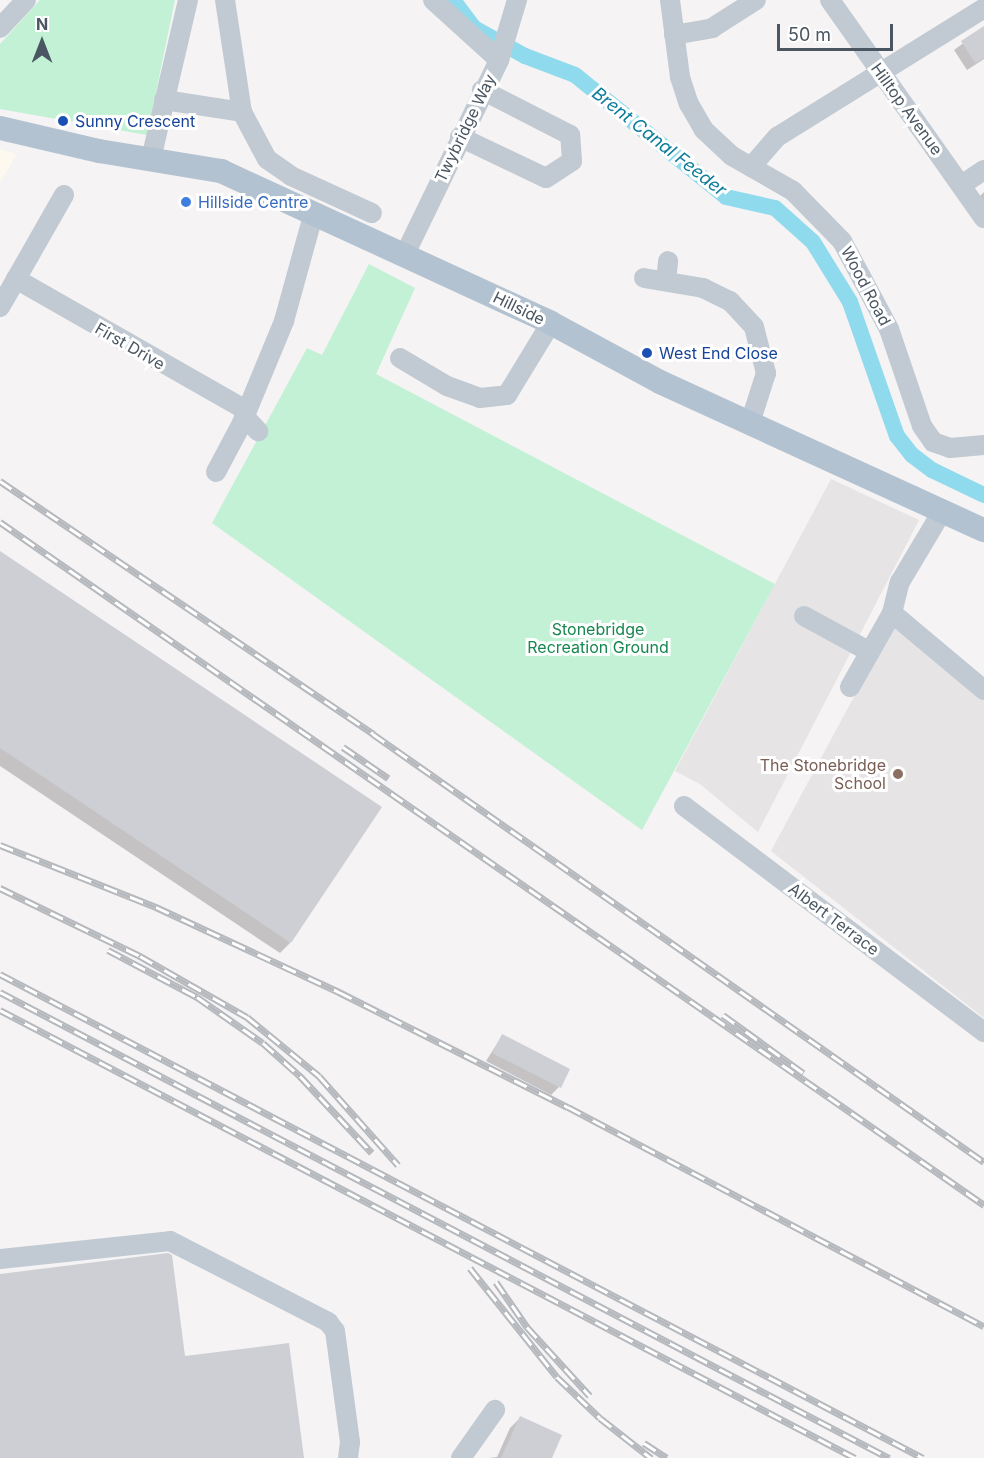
<!DOCTYPE html>
<style>
body{margin:0}
#map{position:relative;width:984px;height:1458px;overflow:hidden;background:#f5f3f3;font-family:Inter,sans-serif}
div>[style]{position:absolute}
.commercial>*{inset:0;background:#fdf9ef}
.education>*{inset:0;background:#e6e4e5}
.green>*{inset:0;background:#c3f1d5}
.shadow>*{inset:0;background:#0003}
.canal>*{height:16px;margin:-8px;padding:0 8px;transform-origin:8px;border-radius:8px;background:#90daee}
.building>*{inset:0;background:#cdcfd5}
.minor>*{height:20px;margin:-10px;padding:0 10px;transform-origin:10px;border-radius:10px;background:#c1cad2}
.major>*{height:24px;margin:-12px;padding:0 12px;transform-origin:12px;border-radius:12px;background:#b3c2d1}
.rail>*{height:7px;margin-top:-3.5px;transform-origin:0;background:repeating-linear-gradient(90deg,#fff 0 14px,#b5b8bd 0 28px);box-sizing:border-box;border-block:2px solid #b5b8bd}
.dots>*{width:16px;height:16px;translate:-50% -50%;box-sizing:border-box;border:3px solid #fff;border-radius:50%}
span{translate:-50% -50%;white-space:nowrap;text-align:center;line-height:1.15;-webkit-text-stroke:6px #fff;paint-order:stroke}
.street-label{font-size:16px;color:#4a5661}
.transit-label{font-size:16px;color:#164399}
.left{translate:0 -50%;text-align:left}
.shop-label{font-size:16px;color:#366cbe}
.park-label{font-size:16px;color:#17864f}
.education-label{font-size:16px;color:#785e54}
.right{translate:-100% -50%;text-align:right}
.water-label{font-size:18px;color:#0c7c9b;font-style:italic}
.north{position:absolute;left:12px;top:12px;width:60px;height:60px;-webkit-text-stroke:4px #fff;paint-order:stroke;rotate:0deg;font-size:16px;font-weight:700;line-height:24px;text-align:center;color:#4a5661}
.north::after{content:'';display:block;margin:auto;width:21px;height:27px;background:#4a5661;clip-path:polygon(50% 0,100% 100%,50% 72%,0 100%)}
.scale{position:absolute;left:777px;top:24px;width:116px;height:27px;box-sizing:border-box;border:3px solid #4a5661;border-top:0;padding-left:8px;font-size:18px;line-height:21px;white-space:nowrap;color:#4a5661;-webkit-text-stroke:4px #fff;paint-order:stroke}
</style>
<div id="map">
<div class="commercial">
<div style="clip-path:polygon(0 149px,17px 154px,0 182px)"></div>
</div>
<div class="education">
<div style="clip-path:polygon(831px 479px,919px 520px,758px 832px,700px 784px,675px 771px)"></div>
<div style="clip-path:polygon(892px 626px,984px 698px,984px 1018px,771px 851px)"></div>
</div>
<div class="green">
<div style="clip-path:polygon(40px 0,175px 0,147px 135px,0 109px,0 44px)"></div>
<div style="clip-path:polygon(369px 264px,415px 288px,376px 374px,775px 584px,642px 830px,212px 523px,307px 348px,322px 355px)"></div>
</div>
<div class="shadow">
<div style="clip-path:polygon(984px 28px,984px 59px,967px 70px,954px 50px)"></div>
<div style="clip-path:polygon(984px 192px,984px 203px,980px 196px)"></div>
<div style="clip-path:polygon(0 553px,290px 943px,280px 953px,0 766px)"></div>
<div style="clip-path:polygon(502px 1036px,559px 1087px,551px 1095px,486px 1061px)"></div>
<div style="clip-path:polygon(520px 1418px,550px 1458px,489px 1458px,497px 1457px,510px 1428px)"></div>
</div>
<div class="canal">
<div style="left:453px;top:0;width:35px;rotate:53deg"></div>
<div style="left:474px;top:28px;width:58px;rotate:28.8deg"></div>
<div style="left:525px;top:56px;width:53px;rotate:20.8deg"></div>
<div style="left:575px;top:75px;width:194px;rotate:38.9deg"></div>
<div style="left:726px;top:197px;width:50px;rotate:12.7deg"></div>
<div style="left:775px;top:208px;width:51px;rotate:41.8deg"></div>
<div style="left:813px;top:242px;width:70px;rotate:58.3deg"></div>
<div style="left:850px;top:302px;width:142px;rotate:70.7deg"></div>
<div style="left:897px;top:436px;width:24px;rotate:52deg"></div>
<div style="left:912px;top:455px;width:25px;rotate:37deg"></div>
<div style="left:932px;top:470px;width:58px;rotate:25.7deg"></div>
</div>
<div class="building">
<div style="clip-path:polygon(984px 26px,984px 58px,975px 63px,961px 41px)"></div>
<div style="clip-path:polygon(0 551px,382px 807px,291px 943px,0 748px)"></div>
<div style="clip-path:polygon(502px 1034px,570px 1069px,561px 1088px,492px 1053px)"></div>
<div style="clip-path:polygon(168px 1253px,172px 1255px,185px 1356px,289px 1343px,304px 1458px,0 1458px,0 1274px)"></div>
<div style="clip-path:polygon(520px 1416px,562px 1435px,552px 1458px,501px 1458px)"></div>
</div>
<div class="minor">
<div style="left:225px;top:0;width:113px;rotate:81.4deg"></div>
<div style="left:242px;top:112px;width:53px;rotate:62deg"></div>
<div style="left:267px;top:159px;width:29px;rotate:35deg"></div>
<div style="left:291px;top:176px;width:89px;rotate:24.6deg"></div>
<div style="left:433px;top:0;width:89px;rotate:42.3deg"></div>
<div style="left:670px;top:0;width:78px;rotate:82.6deg"></div>
<div style="left:680px;top:77px;width:28px;rotate:72deg"></div>
<div style="left:689px;top:104px;width:30px;rotate:60deg"></div>
<div style="left:704px;top:130px;width:38px;rotate:43deg"></div>
<div style="left:732px;top:156px;width:70px;rotate:29.8deg"></div>
<div style="left:793px;top:191px;width:70px;rotate:45.6deg"></div>
<div style="left:842px;top:241px;width:100px;rotate:61.9deg"></div>
<div style="left:889px;top:329px;width:102px;rotate:71.2deg"></div>
<div style="left:922px;top:426px;width:19px;rotate:55deg"></div>
<div style="left:933px;top:442px;width:18px;rotate:19deg"></div>
<div style="left:950px;top:448px;width:34px;rotate:-5deg"></div>
<div style="left:830px;top:0;width:267px;rotate:54.8deg"></div>
<div style="left:0;top:28px;width:38px;rotate:-47deg"></div>
<div style="left:674px;top:35px;width:39px;rotate:-10deg"></div>
<div style="left:712px;top:28px;width:52px;rotate:-32.5deg"></div>
<div style="left:164px;top:100px;width:79px;rotate:8.7deg"></div>
<div style="left:460px;top:137px;width:95px;rotate:25.5deg"></div>
<div style="left:546px;top:178px;width:31px;rotate:-33deg"></div>
<div style="left:572px;top:161px;width:26px;rotate:-94deg"></div>
<div style="left:570px;top:135px;width:99px;rotate:-152.9deg"></div>
<div style="left:151px;top:159px;width:163px;rotate:-76.9deg"></div>
<div style="left:751px;top:167px;width:40px;rotate:-49deg"></div>
<div style="left:777px;top:137px;width:244px;rotate:-31.9deg"></div>
<div style="left:963px;top:184px;width:25px;rotate:-34deg"></div>
<div style="left:64px;top:195px;width:97px;rotate:119.7deg"></div>
<div style="left:16px;top:279px;width:265px;rotate:29.7deg"></div>
<div style="left:405px;top:254px;width:216px;rotate:-64.1deg"></div>
<div style="left:499px;top:60px;width:63px;rotate:-73.3deg"></div>
<div style="left:644px;top:278px;width:60px;rotate:9.6deg"></div>
<div style="left:703px;top:288px;width:30px;rotate:26deg"></div>
<div style="left:730px;top:301px;width:35px;rotate:47deg"></div>
<div style="left:754px;top:327px;width:48px;rotate:75.4deg"></div>
<div style="left:766px;top:373px;width:52px;rotate:107.7deg"></div>
<div style="left:666px;top:281px;width:20px;rotate:-84deg"></div>
<div style="left:0;top:307px;width:32px;rotate:-60deg"></div>
<div style="left:400px;top:358px;width:55px;rotate:30.8deg"></div>
<div style="left:447px;top:386px;width:35px;rotate:20deg"></div>
<div style="left:480px;top:398px;width:27px;rotate:-6deg"></div>
<div style="left:507px;top:395px;width:84px;rotate:-58.6deg"></div>
<div style="left:244px;top:416px;width:21px;rotate:47deg"></div>
<div style="left:216px;top:472px;width:53px;rotate:-62deg"></div>
<div style="left:241px;top:425px;width:113px;rotate:-67.5deg"></div>
<div style="left:284px;top:321px;width:113px;rotate:-74.6deg"></div>
<div style="left:892px;top:613px;width:120px;rotate:39.9deg"></div>
<div style="left:804px;top:616px;width:75px;rotate:28.6deg"></div>
<div style="left:850px;top:687px;width:85px;rotate:-60.4deg"></div>
<div style="left:892px;top:613px;width:32px;rotate:-76deg"></div>
<div style="left:900px;top:582px;width:84px;rotate:-59.2deg"></div>
<div style="left:684px;top:806px;width:376px;rotate:37deg"></div>
<div style="left:0;top:1259px;width:171px;rotate:-6deg"></div>
<div style="left:170px;top:1241px;width:178px;rotate:27.1deg"></div>
<div style="left:328px;top:1322px;width:11px;rotate:52deg"></div>
<div style="left:335px;top:1331px;width:112px;rotate:82.3deg"></div>
<div style="left:350px;top:1442px;width:16px;rotate:97deg"></div>
<div style="left:461px;top:1458px;width:59px;rotate:-54.7deg"></div>
</div>
<div class="major">
<div style="left:0;top:128px;width:102px;rotate:13.1deg"></div>
<div style="left:99px;top:151px;width:124px;rotate:9.3deg"></div>
<div style="left:221px;top:171px;width:363px;rotate:24.7deg"></div>
<div style="left:551px;top:323px;width:124px;rotate:28.4deg"></div>
<div style="left:660px;top:382px;width:356px;rotate:24.6deg"></div>
</div>
<div class="rail">
<div style="left:0;top:481px;width:451px;rotate:34.1deg"></div>
<div style="left:373px;top:734px;width:746px;rotate:35.01deg"></div>
<div style="left:0;top:522px;width:1198px;rotate:34.76deg"></div>
<div style="left:343px;top:747px;width:55px;rotate:34.6deg"></div>
<div style="left:0;top:845px;width:168px;rotate:21.7deg"></div>
<div style="left:156px;top:907px;width:202px;rotate:24.9deg"></div>
<div style="left:339px;top:992px;width:256px;rotate:26.7deg"></div>
<div style="left:568px;top:1107px;width:470px;rotate:27.8deg"></div>
<div style="left:0;top:888px;width:156px;rotate:25.9deg"></div>
<div style="left:140px;top:956px;width:123px;rotate:29.7deg"></div>
<div style="left:247px;top:1017px;width:93px;rotate:39.3deg"></div>
<div style="left:319px;top:1076px;width:119px;rotate:48.4deg"></div>
<div style="left:108px;top:950px;width:101px;rotate:27.8deg"></div>
<div style="left:197px;top:997px;width:80px;rotate:34.9deg"></div>
<div style="left:263px;top:1043px;width:50px;rotate:41.7deg"></div>
<div style="left:300px;top:1076px;width:105px;rotate:46.9deg"></div>
<div style="left:0;top:974px;width:1042px;rotate:27.67deg"></div>
<div style="left:0;top:992px;width:1004px;rotate:27.66deg"></div>
<div style="left:0;top:1010px;width:965px;rotate:27.65deg"></div>
<div style="left:723px;top:1015px;width:99px;rotate:35.9deg"></div>
<div style="left:470px;top:1268px;width:139px;rotate:51.4deg"></div>
<div style="left:557px;top:1377px;width:59px;rotate:43.6deg"></div>
<div style="left:600px;top:1418px;width:65px;rotate:38.1deg"></div>
<div style="left:496px;top:1282px;width:55px;rotate:55.4deg"></div>
<div style="left:527px;top:1327px;width:93px;rotate:47.6deg"></div>
<div style="left:644px;top:1443px;width:27px;rotate:33deg"></div>
</div>
<div class="dots">
<div style="left:63px;top:121px;background:#1a4fb4"></div>
<div style="left:186px;top:202px;background:#3f7fe0"></div>
<div style="left:647px;top:353px;background:#1a4fb4"></div>
<div style="left:898px;top:774px;background:#8d6e63"></div>
</div>
<div class="street-label">
<span style="left:907px;top:109px;rotate:54deg">Hilltop Avenue</span>
<span style="left:465px;top:128px;rotate:-64deg">Twybridge Way</span>
<span style="left:866px;top:286px;rotate:62deg">Wood Road</span>
<span style="left:519px;top:308px;rotate:26deg">Hillside</span>
<span style="left:130px;top:346px;rotate:30deg">First Drive</span>
<span style="left:834px;top:919px;rotate:37deg">Albert Terrace</span>
</div>
<div class="transit-label">
<span class="left" style="left:75px;top:121px">Sunny Crescent</span>
<span class="left" style="left:659px;top:353px">West End Close</span>
</div>
<div class="shop-label">
<span class="left" style="left:198px;top:202px">Hillside Centre</span>
</div>
<div class="park-label">
<span style="left:598px;top:638px">Stonebridge<br>Recreation Ground</span>
</div>
<div class="education-label">
<span class="right" style="left:886px;top:774px">The Stonebridge<br>School</span>
</div>
<div class="water-label">
<span style="left:659px;top:142px;rotate:38deg">Brent Canal Feeder</span>
</div>
<div class="north">N</div>
<div class="scale">50 m</div>
</div>
